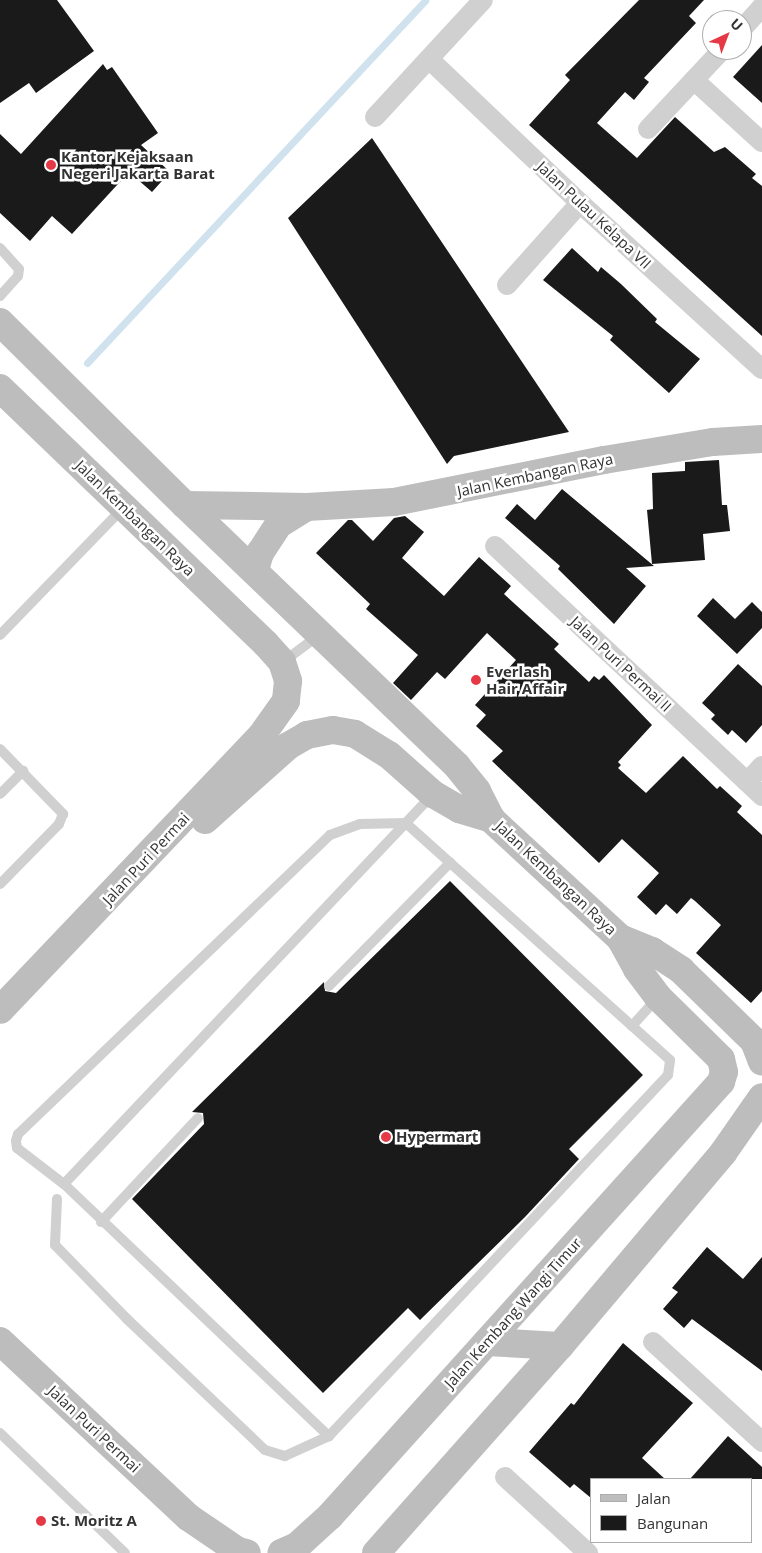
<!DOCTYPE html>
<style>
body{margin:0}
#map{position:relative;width:762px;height:1553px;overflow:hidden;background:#fff;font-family:"Open Sans",sans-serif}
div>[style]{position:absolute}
.stream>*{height:7px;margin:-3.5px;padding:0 3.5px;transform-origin:3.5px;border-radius:3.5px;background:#cfe2ee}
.building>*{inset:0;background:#1a1a1a}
.lane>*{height:10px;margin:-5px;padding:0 5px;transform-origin:5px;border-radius:5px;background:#d0d0d0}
.street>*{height:20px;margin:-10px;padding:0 10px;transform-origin:10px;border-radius:10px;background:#d0d0d0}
.secondary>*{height:28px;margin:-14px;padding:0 14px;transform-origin:14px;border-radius:14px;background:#bdbdbd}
.dots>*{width:14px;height:14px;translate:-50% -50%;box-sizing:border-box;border:2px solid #fff;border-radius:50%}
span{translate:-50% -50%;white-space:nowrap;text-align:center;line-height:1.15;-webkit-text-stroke:5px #fff;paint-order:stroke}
.poi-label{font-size:15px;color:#333;font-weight:700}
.left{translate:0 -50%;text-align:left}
.street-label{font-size:15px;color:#333}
.legend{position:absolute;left:590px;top:1478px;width:162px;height:65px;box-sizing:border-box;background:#fff;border:1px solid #adadad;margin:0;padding:6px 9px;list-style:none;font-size:15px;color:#333}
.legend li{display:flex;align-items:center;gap:10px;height:25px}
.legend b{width:25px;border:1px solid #adadad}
.north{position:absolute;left:702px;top:10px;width:50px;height:50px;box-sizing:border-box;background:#fff;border:1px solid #adadad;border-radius:50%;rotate:43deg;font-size:14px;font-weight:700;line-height:20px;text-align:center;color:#333}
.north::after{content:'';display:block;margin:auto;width:18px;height:22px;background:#e63946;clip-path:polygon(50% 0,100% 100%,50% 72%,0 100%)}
</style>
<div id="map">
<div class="stream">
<div style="left:87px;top:363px;width:496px;rotate:-47deg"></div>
</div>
<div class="building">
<div style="clip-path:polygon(0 0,57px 0,94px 51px,36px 93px,29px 83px,0 103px)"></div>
<div style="clip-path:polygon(639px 0,704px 0,689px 16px,696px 23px,644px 78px,649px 82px,634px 100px,625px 92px,597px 123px,637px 158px,675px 117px,714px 152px,725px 147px,756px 174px,752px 178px,762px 186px,762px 336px,529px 125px,570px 80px,565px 75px)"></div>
<div style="clip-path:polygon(762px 45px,762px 103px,733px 77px)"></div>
<div style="clip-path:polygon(103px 64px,107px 70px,112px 67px,158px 133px,141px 145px,170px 172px,152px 192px,129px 172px,72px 234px,52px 216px,30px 241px,0 213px,0 134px,21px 154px)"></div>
<div style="clip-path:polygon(372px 138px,569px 432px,454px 456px,447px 464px,288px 218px)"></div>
<div style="clip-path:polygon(572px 248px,598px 272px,601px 267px,621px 284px,657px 319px,655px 322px,700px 359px,669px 393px,610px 340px,613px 336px,543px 280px)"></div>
<div style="clip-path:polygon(719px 460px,722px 505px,727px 505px,730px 531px,703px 534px,705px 560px,652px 564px,647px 510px,653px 509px,652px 473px,685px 471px,685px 462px)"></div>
<div style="clip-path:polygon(562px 489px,654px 566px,626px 568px,646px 586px,614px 624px,558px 569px,560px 566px,505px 518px,517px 504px,535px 520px)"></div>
<div style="clip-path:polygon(405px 516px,424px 532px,402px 558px,444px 596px,479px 557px,511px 586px,504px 594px,559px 644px,554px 649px,589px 682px,594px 676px,599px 680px,604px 675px,652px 725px,618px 762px,621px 765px,618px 768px,646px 793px,683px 756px,717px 789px,720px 786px,742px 806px,737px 812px,762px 835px,762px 991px,751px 1003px,696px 953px,721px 925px,695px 901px,691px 898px,677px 914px,666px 904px,656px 915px,637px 897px,659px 873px,622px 839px,599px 863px,492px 761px,503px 751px,476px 726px,486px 715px,475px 705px,516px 660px,487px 633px,445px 679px,437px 672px,411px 700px,393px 683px,418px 655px,366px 609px,370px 604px,316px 553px,348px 520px,352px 520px,373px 541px,394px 518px)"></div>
<div style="clip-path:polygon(713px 598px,735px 619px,752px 602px,762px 612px,762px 628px,737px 654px,697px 616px)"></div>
<div style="clip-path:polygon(738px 664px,762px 686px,762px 725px,746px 743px,732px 730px,728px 735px,711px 719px,715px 715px,702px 703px)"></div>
<div style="clip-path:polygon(450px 881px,643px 1075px,569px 1149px,579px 1159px,525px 1217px,420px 1320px,408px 1308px,323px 1393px,132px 1199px,204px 1124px,203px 1113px,192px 1112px,324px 982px,325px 991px,336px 993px)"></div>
<div style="clip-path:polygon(707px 1247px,743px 1279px,762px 1257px,762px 1371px,692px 1319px,684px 1328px,663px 1309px,678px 1292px,672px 1288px)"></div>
<div style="clip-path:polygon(623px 1343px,693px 1403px,642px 1458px,665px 1479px,591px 1479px,591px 1498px,574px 1484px,570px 1488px,529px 1452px,571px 1403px,574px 1405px)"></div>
<div style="clip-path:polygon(728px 1436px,762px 1467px,762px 1479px,690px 1479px)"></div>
</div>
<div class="lane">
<div style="left:0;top:248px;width:28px;rotate:48deg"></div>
<div style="left:19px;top:269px;width:7px;rotate:98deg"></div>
<div style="left:18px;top:276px;width:27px;rotate:132deg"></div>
<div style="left:0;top:635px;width:177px;rotate:-45.9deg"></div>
<div style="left:283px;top:662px;width:45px;rotate:-36.9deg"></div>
<div style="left:0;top:749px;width:91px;rotate:45.9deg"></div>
<div style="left:63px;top:814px;width:11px;rotate:112deg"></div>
<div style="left:59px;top:824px;width:84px;rotate:134.5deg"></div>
<div style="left:0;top:794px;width:33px;rotate:-45deg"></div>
<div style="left:329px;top:986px;width:173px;rotate:-45.5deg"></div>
<div style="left:632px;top:1026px;width:38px;rotate:-48deg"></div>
<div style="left:64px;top:1184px;width:537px;rotate:-46.58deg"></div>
<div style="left:57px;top:1199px;width:46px;rotate:92.5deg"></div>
<div style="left:55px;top:1245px;width:103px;rotate:45.8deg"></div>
<div style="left:127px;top:1319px;width:190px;rotate:43.5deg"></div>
<div style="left:265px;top:1450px;width:21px;rotate:17deg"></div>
<div style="left:285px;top:1456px;width:48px;rotate:-24.4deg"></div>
<div style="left:329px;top:1436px;width:495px;rotate:-46.8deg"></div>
<div style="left:668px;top:1075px;width:15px;rotate:-82deg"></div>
<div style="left:670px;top:1060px;width:355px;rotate:-138.1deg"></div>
<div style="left:406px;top:823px;width:46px;rotate:178.8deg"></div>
<div style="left:360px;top:824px;width:32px;rotate:160deg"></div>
<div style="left:330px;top:835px;width:432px;rotate:136.2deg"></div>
<div style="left:18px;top:1134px;width:7px;rotate:106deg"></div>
<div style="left:16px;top:1141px;width:7px;rotate:82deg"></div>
<div style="left:17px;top:1148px;width:59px;rotate:37.5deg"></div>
<div style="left:64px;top:1184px;width:366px;rotate:43.6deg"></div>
<div style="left:101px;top:1222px;width:142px;rotate:-47deg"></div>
<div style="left:0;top:1433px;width:173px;rotate:43.8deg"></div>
</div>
<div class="street">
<div style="left:742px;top:29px;width:30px;rotate:-48deg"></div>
<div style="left:429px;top:59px;width:209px;rotate:43.6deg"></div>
<div style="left:580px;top:203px;width:246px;rotate:42.4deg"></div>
<div style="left:694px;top:80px;width:92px;rotate:42.4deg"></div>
<div style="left:375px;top:117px;width:159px;rotate:-47.3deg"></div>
<div style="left:648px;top:129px;width:108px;rotate:-46.9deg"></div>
<div style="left:507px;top:285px;width:110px;rotate:-48.3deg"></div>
<div style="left:495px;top:546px;width:366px;rotate:43.1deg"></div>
<div style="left:747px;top:782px;width:22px;rotate:-47deg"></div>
<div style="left:653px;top:1342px;width:148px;rotate:42.5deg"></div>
<div style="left:505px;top:1477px;width:113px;rotate:42.5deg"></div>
</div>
<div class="secondary">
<div style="left:0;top:322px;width:260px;rotate:44.7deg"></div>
<div style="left:185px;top:505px;width:377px;rotate:43.8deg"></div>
<div style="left:457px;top:766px;width:32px;rotate:51deg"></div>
<div style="left:477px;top:791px;width:31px;rotate:63deg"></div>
<div style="left:491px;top:819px;width:176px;rotate:42.7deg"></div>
<div style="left:620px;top:938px;width:35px;rotate:61deg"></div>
<div style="left:637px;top:969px;width:35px;rotate:53deg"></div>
<div style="left:658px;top:997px;width:88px;rotate:44.5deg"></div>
<div style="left:721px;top:1059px;width:13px;rotate:77deg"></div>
<div style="left:724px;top:1072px;width:10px;rotate:107deg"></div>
<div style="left:721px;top:1082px;width:584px;rotate:132.02deg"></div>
<div style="left:330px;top:1516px;width:45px;rotate:137.7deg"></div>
<div style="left:297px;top:1546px;width:17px;rotate:156deg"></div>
<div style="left:0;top:388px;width:369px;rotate:43.9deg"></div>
<div style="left:266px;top:644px;width:24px;rotate:48deg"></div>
<div style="left:282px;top:662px;width:20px;rotate:72deg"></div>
<div style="left:288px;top:681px;width:20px;rotate:96deg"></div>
<div style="left:286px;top:701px;width:43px;rotate:125.5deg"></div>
<div style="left:261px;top:736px;width:378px;rotate:133.6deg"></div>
<div style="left:185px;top:505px;width:122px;rotate:0.9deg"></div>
<div style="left:307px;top:507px;width:87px;rotate:-3.3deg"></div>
<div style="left:394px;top:502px;width:214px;rotate:-11.3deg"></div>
<div style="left:604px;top:460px;width:110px;rotate:-9.4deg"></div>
<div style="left:713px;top:442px;width:49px;rotate:-3.5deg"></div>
<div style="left:255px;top:570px;width:18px;rotate:-74deg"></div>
<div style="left:260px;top:553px;width:33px;rotate:-57deg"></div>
<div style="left:278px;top:525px;width:34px;rotate:-32deg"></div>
<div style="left:205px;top:820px;width:111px;rotate:-41.7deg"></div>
<div style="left:288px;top:746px;width:22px;rotate:-30deg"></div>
<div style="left:307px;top:735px;width:26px;rotate:-11deg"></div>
<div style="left:333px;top:730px;width:22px;rotate:10deg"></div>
<div style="left:355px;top:734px;width:40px;rotate:32deg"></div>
<div style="left:389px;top:755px;width:59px;rotate:41.6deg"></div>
<div style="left:433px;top:794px;width:30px;rotate:30deg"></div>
<div style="left:459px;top:809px;width:34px;rotate:17deg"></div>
<div style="left:620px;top:938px;width:35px;rotate:22deg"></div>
<div style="left:652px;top:951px;width:35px;rotate:33deg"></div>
<div style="left:681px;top:970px;width:102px;rotate:44.2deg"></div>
<div style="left:754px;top:1041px;width:22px;rotate:69deg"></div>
<div style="left:0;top:1341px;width:258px;rotate:43.1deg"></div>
<div style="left:188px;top:1517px;width:60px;rotate:34.2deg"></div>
<div style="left:238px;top:1551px;width:9px;rotate:13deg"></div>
<div style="left:487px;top:1342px;width:73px;rotate:3.1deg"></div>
<div style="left:376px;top:1553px;width:277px;rotate:-48.4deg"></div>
<div style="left:560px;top:1346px;width:253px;rotate:-49.8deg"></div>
<div style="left:723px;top:1153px;width:68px;rotate:-55.1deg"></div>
</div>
<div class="dots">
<div style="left:51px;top:165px;background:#e63946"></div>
<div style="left:476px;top:680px;background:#e63946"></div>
<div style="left:386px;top:1137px;background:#e63946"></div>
<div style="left:41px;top:1521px;background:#e63946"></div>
</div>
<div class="poi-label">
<span class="left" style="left:61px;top:165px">Kantor Kejaksaan<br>Negeri Jakarta Barat</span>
<span class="left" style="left:486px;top:680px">Everlash<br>Hair Affair</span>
<span class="left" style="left:396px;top:1137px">Hypermart</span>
<span class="left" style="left:51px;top:1521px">St. Moritz A</span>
</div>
<div class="street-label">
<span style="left:594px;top:215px;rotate:43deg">Jalan Pulau Kelapa VII</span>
<span style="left:535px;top:475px;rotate:-12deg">Jalan Kembangan Raya</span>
<span style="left:135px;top:518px;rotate:44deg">Jalan Kembangan Raya</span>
<span style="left:621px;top:664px;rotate:43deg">Jalan Puri Permai II</span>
<span style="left:146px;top:859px;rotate:-47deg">Jalan Puri Permai</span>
<span style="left:556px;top:878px;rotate:43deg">Jalan Kembangan Raya</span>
<span style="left:513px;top:1313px;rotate:-48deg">Jalan Kembang Wangi Timur</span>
<span style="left:94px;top:1429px;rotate:43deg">Jalan Puri Permai</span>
</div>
<ul class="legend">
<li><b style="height:6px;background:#bdbdbd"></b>Jalan</li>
<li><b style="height:14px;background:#1a1a1a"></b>Bangunan</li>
</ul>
<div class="north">U</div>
</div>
